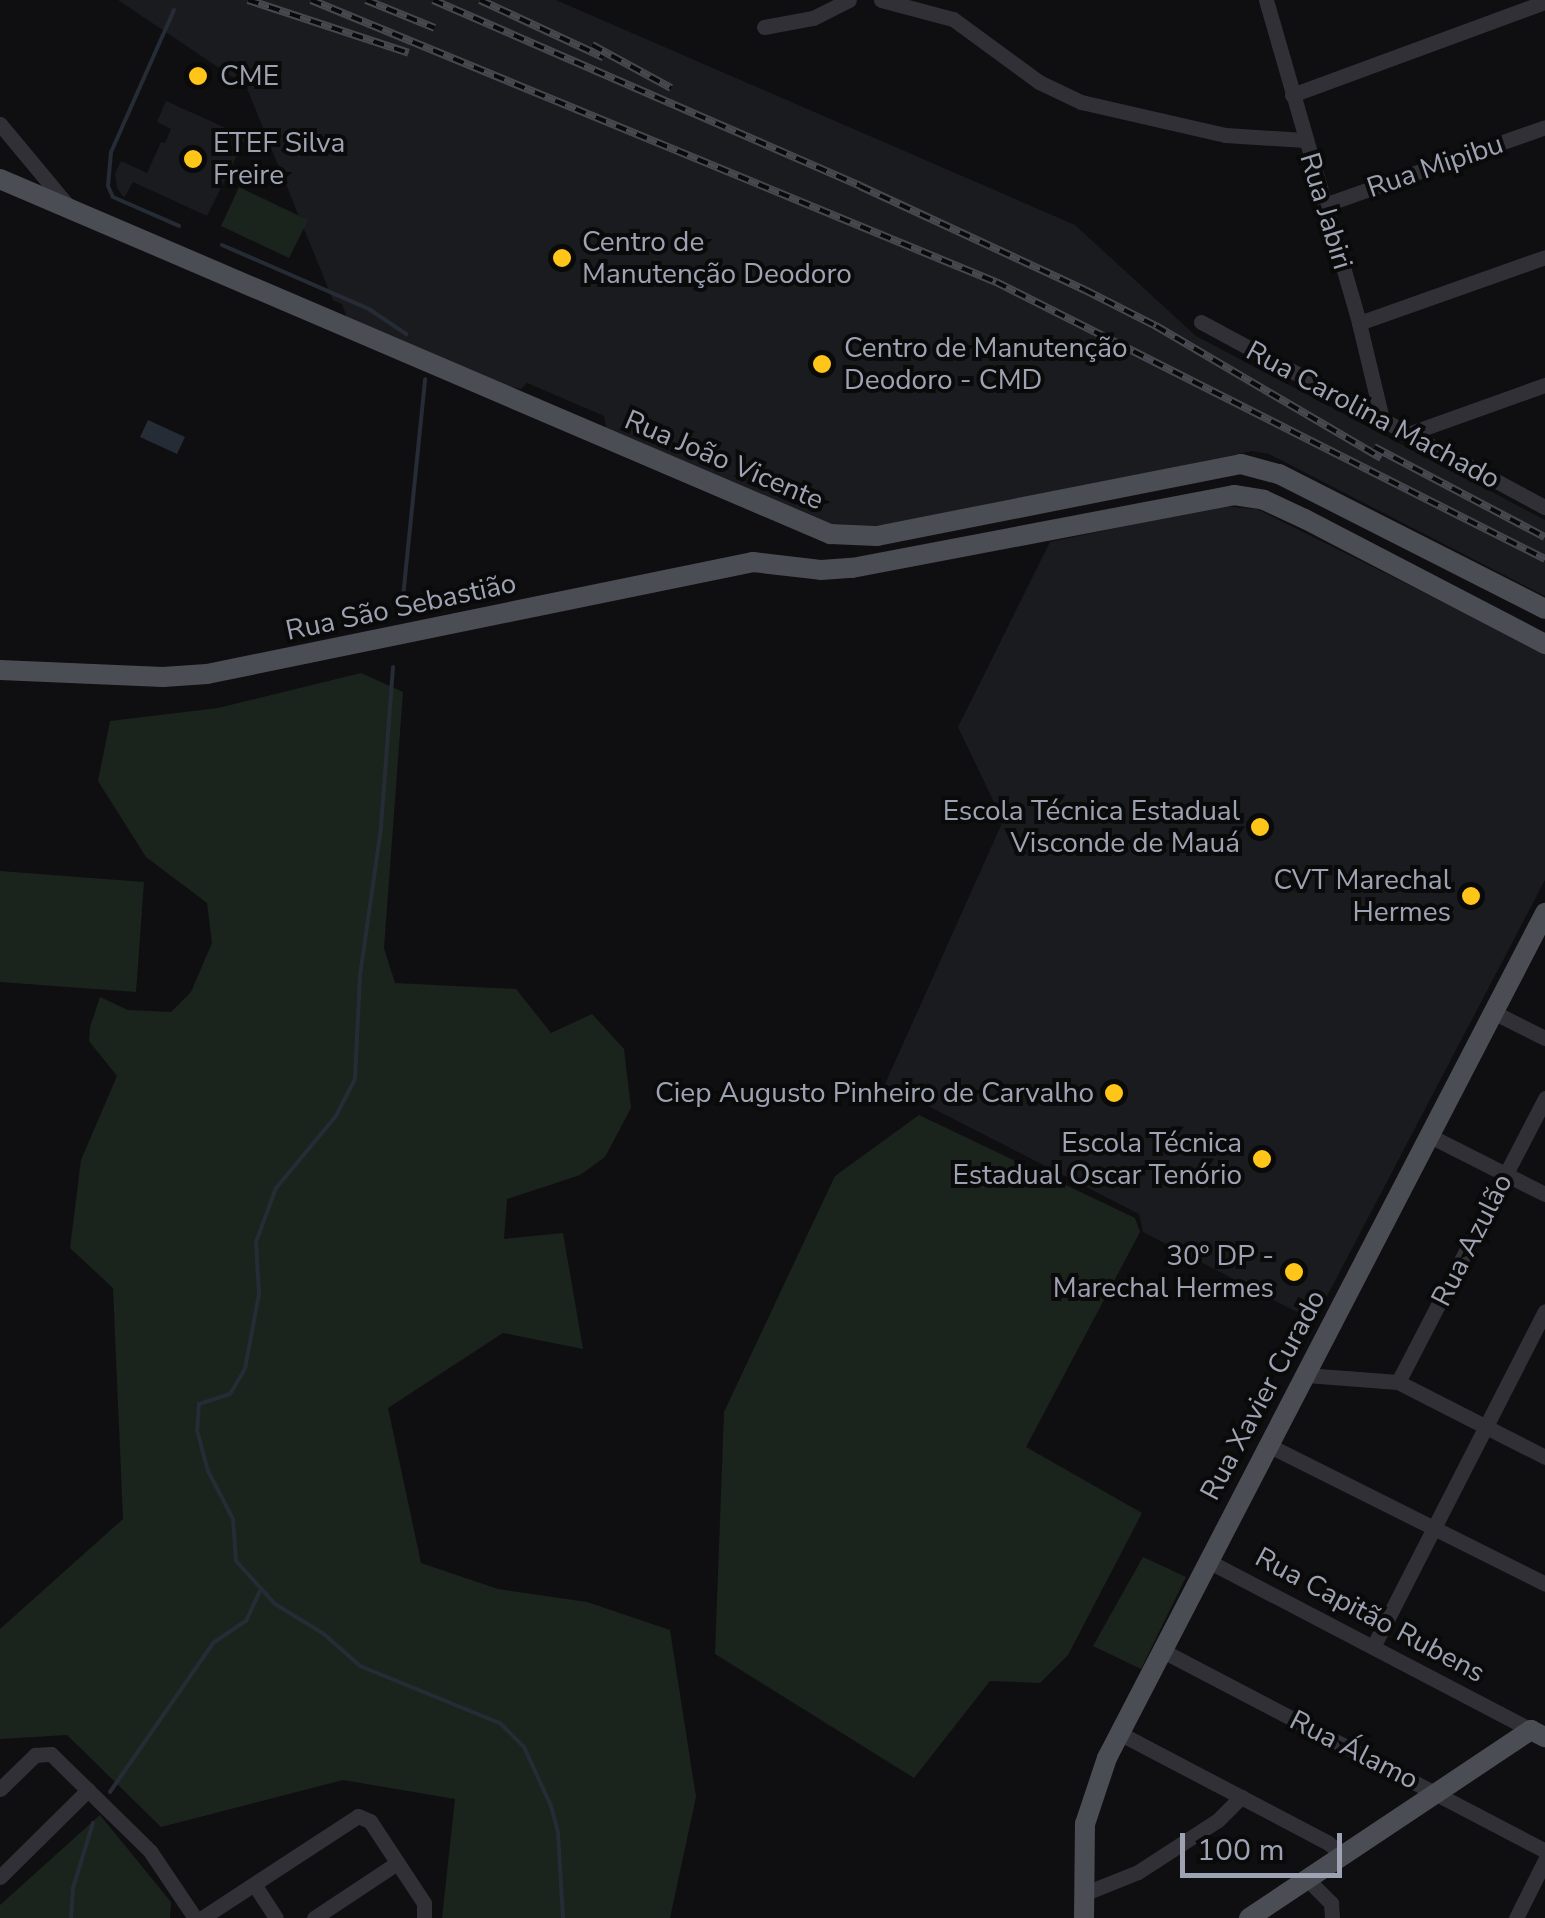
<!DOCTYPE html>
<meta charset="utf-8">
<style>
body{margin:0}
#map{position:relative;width:1545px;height:1918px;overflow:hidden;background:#0f0f11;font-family:"Nunito Sans",sans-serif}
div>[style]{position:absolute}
.built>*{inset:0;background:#1a1b1e}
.green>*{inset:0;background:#1b231d}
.water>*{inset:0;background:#252c35}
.stream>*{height:4px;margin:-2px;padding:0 2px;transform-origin:2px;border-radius:2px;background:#252c35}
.minor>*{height:15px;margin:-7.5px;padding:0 7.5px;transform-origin:7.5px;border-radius:7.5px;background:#303036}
.major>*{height:20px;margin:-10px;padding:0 10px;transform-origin:10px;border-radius:10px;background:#4b4d55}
.rail>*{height:8px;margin-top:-4px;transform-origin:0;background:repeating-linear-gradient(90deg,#0a0a0b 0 11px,#46484f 0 22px);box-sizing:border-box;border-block:2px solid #46484f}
.dots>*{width:28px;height:28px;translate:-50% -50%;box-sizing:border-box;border:5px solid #0a0a0b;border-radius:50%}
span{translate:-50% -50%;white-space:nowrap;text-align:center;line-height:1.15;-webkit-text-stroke:8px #0a0a0b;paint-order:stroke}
.poi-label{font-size:28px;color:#9ea3b3}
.left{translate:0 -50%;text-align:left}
.right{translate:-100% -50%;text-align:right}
.street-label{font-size:28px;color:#9ea3b3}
.scale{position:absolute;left:1180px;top:1833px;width:162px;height:45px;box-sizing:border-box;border:5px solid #9ea3b3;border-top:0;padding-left:12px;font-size:30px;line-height:35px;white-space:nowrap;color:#9ea3b3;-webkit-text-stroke:8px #0a0a0b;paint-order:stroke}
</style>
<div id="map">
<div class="built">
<div style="clip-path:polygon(118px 0,556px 0,1075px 225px,1196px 336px,1545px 520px,1545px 596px,1269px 454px,1252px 451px,896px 526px,824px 524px,606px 428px,604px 416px,527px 383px,521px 389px,505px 386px,347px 318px,342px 304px,333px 300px,246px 86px)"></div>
<div style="clip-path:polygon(166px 101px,246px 137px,207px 216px,133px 182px,124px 198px,117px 188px,115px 174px,121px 161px,147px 173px,161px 142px,165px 143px,171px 129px,157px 122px)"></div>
<div style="clip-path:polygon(1221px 506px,1257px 509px,1545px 653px,1545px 880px,1314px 1321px,1143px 1232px,1139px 1214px,885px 1084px,1003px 821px,958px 727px,1050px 542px)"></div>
</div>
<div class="green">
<div style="clip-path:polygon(239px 187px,308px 220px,289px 258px,221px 226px)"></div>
<div style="clip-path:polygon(361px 673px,403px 692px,384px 948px,395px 983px,516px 989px,551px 1033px,592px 1014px,624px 1049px,631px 1108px,605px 1157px,580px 1175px,507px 1199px,504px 1239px,563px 1233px,583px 1349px,503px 1333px,388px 1408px,421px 1563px,498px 1589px,587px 1602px,670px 1630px,696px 1797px,670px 1918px,442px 1918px,455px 1799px,343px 1780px,161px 1827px,67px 1735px,0 1739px,0 1629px,123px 1519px,113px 1288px,70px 1248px,81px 1160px,117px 1076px,89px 1041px,90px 1027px,100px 997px,128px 1010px,171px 1012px,191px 992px,212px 943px,207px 903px,146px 857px,98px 781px,110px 721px,218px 708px)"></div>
<div style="clip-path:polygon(0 871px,144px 882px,136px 992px,0 982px)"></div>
<div style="clip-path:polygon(919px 1115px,1135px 1218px,1140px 1232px,1026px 1447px,1142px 1513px,1068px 1655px,1040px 1683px,990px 1681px,914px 1778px,715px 1654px,724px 1412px,835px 1176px)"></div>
<div style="clip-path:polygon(1143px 1557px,1186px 1577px,1141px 1669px,1093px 1646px)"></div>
<div style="clip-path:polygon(100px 1815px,171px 1902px,170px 1918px,0 1918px,0 1905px)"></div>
</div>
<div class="water">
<div style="clip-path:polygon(148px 420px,185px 437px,177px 454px,140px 437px)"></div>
</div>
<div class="stream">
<div style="left:174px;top:10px;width:155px;rotate:113.9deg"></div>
<div style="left:111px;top:152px;width:34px;rotate:95deg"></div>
<div style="left:108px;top:186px;width:12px;rotate:66deg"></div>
<div style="left:113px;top:197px;width:72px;rotate:23.7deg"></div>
<div style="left:222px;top:245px;width:160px;rotate:23.5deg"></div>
<div style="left:369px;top:309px;width:45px;rotate:34deg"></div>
<div style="left:402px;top:607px;width:229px;rotate:-84.2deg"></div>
<div style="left:393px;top:667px;width:161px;rotate:94.3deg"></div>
<div style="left:381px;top:828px;width:149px;rotate:98.1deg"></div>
<div style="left:360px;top:976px;width:103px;rotate:92.8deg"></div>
<div style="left:355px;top:1079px;width:42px;rotate:117.2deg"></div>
<div style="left:336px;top:1116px;width:94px;rotate:129.8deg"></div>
<div style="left:276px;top:1188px;width:58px;rotate:110.3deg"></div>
<div style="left:256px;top:1242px;width:52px;rotate:86.7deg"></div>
<div style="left:259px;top:1294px;width:76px;rotate:100.6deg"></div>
<div style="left:245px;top:1369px;width:29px;rotate:121deg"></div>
<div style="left:230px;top:1394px;width:33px;rotate:162deg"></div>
<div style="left:199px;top:1404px;width:26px;rotate:94deg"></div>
<div style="left:197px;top:1430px;width:42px;rotate:75deg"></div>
<div style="left:208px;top:1471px;width:54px;rotate:62.5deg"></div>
<div style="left:233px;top:1519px;width:42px;rotate:85.9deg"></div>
<div style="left:236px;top:1561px;width:58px;rotate:47.8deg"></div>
<div style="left:275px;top:1604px;width:57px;rotate:31.5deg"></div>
<div style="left:324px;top:1634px;width:48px;rotate:41.6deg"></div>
<div style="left:360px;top:1666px;width:151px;rotate:22.2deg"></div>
<div style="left:500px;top:1723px;width:34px;rotate:45deg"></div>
<div style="left:524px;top:1747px;width:65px;rotate:65.4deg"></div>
<div style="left:551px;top:1806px;width:28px;rotate:75deg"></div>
<div style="left:558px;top:1833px;width:85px;rotate:86.6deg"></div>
<div style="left:110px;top:1792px;width:181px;rotate:-55.3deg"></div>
<div style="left:213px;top:1643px;width:40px;rotate:-34deg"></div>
<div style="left:246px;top:1621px;width:33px;rotate:-65deg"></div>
<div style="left:71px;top:1918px;width:30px;rotate:-86deg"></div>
<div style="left:73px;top:1888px;width:68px;rotate:-72.9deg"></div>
</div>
<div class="minor">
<div style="left:881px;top:0;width:74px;rotate:14.8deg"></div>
<div style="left:953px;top:19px;width:107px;rotate:36.2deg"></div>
<div style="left:1039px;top:82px;width:47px;rotate:25.5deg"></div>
<div style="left:1081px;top:102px;width:148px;rotate:12.9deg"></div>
<div style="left:1225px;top:135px;width:80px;rotate:3.6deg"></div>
<div style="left:1266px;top:0;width:336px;rotate:73.9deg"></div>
<div style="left:1359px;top:323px;width:103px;rotate:76.5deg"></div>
<div style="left:764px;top:27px;width:50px;rotate:-10.4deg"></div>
<div style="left:813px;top:18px;width:40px;rotate:-26.6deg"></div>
<div style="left:1292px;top:95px;width:270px;rotate:-20.2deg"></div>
<div style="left:0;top:124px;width:107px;rotate:50.3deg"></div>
<div style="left:1324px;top:205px;width:234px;rotate:-19.4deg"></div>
<div style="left:1201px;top:322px;width:391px;rotate:28.3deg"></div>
<div style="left:1359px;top:323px;width:197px;rotate:-19.5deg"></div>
<div style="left:1405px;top:435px;width:149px;rotate:-19.7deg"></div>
<div style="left:1493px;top:1012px;width:58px;rotate:26.6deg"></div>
<div style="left:1430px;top:1136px;width:129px;rotate:26.8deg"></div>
<div style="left:1306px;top:1375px;width:92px;rotate:4.4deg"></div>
<div style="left:1398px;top:1382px;width:165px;rotate:27deg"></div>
<div style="left:1398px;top:1382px;width:320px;rotate:-62.6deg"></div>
<div style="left:1268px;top:1445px;width:310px;rotate:26.6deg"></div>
<div style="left:1208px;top:1561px;width:365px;rotate:27.6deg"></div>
<div style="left:1373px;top:1647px;width:377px;rotate:-62.9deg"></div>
<div style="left:1163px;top:1651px;width:431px;rotate:27.6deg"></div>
<div style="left:1119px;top:1733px;width:235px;rotate:27.7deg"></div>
<div style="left:1327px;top:1842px;width:21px;rotate:39deg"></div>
<div style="left:0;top:1789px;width:49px;rotate:-44.2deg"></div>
<div style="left:35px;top:1755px;width:16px;rotate:-4deg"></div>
<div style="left:51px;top:1754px;width:139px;rotate:44.4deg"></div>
<div style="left:150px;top:1851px;width:81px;rotate:56.1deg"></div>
<div style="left:0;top:1877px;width:124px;rotate:-44.7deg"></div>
<div style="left:1308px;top:1880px;width:33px;rotate:45deg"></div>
<div style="left:1331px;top:1903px;width:15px;rotate:86deg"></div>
<div style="left:254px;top:1884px;width:40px;rotate:57.1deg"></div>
<div style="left:1083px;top:1894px;width:59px;rotate:-21.8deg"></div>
<div style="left:1138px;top:1872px;width:95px;rotate:-33deg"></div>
<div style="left:1218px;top:1820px;width:33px;rotate:-45deg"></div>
<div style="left:202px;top:1918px;width:186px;rotate:-33.2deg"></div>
<div style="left:358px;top:1816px;width:13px;rotate:23deg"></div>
<div style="left:370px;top:1821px;width:98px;rotate:56.6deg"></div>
<div style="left:424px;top:1903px;width:15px;rotate:90deg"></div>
<div style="left:314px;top:1918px;width:100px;rotate:-33.5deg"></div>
<div style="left:1516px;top:1918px;width:65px;rotate:-63.4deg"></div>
</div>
<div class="major">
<div style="left:0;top:179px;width:903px;rotate:23.16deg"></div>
<div style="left:830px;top:534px;width:47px;rotate:2.4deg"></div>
<div style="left:877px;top:536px;width:371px;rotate:-11.2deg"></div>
<div style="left:1241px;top:464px;width:39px;rotate:15deg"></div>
<div style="left:1279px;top:474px;width:298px;rotate:26.9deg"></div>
<div style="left:0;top:670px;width:163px;rotate:2.5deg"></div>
<div style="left:163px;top:677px;width:44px;rotate:-3.9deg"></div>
<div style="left:207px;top:674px;width:557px;rotate:-11.59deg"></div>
<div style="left:753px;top:562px;width:68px;rotate:6.7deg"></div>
<div style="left:821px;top:570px;width:31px;rotate:-4deg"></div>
<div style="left:852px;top:568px;width:389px;rotate:-10.8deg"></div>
<div style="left:1234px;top:495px;width:30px;rotate:9deg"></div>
<div style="left:1264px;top:500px;width:45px;rotate:24.9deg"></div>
<div style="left:1305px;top:519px;width:271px;rotate:27.5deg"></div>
<div style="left:1084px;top:1918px;width:94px;rotate:-89.4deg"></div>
<div style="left:1085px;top:1824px;width:70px;rotate:-71.6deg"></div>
<div style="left:1107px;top:1758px;width:952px;rotate:-62.6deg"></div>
<div style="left:1249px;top:1918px;width:339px;rotate:-33.7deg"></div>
<div style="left:1531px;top:1730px;width:16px;rotate:27deg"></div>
</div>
<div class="rail">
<div style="left:248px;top:0;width:169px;rotate:18.2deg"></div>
<div style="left:311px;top:0;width:741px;rotate:22.38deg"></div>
<div style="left:996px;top:282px;width:615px;rotate:26.77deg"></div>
<div style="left:366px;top:0;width:74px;rotate:22.1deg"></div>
<div style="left:433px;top:0;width:466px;rotate:23.5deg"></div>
<div style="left:860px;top:186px;width:248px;rotate:24.8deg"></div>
<div style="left:1085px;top:290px;width:80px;rotate:26.9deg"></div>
<div style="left:1156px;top:326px;width:261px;rotate:30.4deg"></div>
<div style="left:480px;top:0;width:136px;rotate:24.9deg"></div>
<div style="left:592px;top:45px;width:90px;rotate:28.6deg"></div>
<div style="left:1374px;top:447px;width:193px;rotate:27.8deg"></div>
</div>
<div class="dots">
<div style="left:198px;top:76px;background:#ffc619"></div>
<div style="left:193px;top:159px;background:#ffc619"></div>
<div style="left:562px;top:258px;background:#ffc619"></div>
<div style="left:822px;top:364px;background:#ffc619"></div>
<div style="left:1260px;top:827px;background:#ffc619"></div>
<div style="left:1471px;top:896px;background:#ffc619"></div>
<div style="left:1114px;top:1093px;background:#ffc619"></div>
<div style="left:1262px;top:1159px;background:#ffc619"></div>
<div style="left:1294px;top:1272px;background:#ffc619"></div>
</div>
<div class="poi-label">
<span class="left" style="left:220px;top:76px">CME</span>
<span class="left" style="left:213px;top:159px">ETEF Silva<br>Freire</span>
<span class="left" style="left:582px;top:258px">Centro de<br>Manutenção Deodoro</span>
<span class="left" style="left:844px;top:364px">Centro de Manutenção<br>Deodoro - CMD</span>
<span class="right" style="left:1240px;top:827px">Escola Técnica Estadual<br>Visconde de Mauá</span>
<span class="right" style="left:1451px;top:896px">CVT Marechal<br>Hermes</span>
<span class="right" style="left:1094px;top:1093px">Ciep Augusto Pinheiro de Carvalho</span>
<span class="right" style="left:1242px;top:1159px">Escola Técnica<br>Estadual Oscar Tenório</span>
<span class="right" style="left:1274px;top:1272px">30º DP -<br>Marechal Hermes</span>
</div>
<div class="street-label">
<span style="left:1435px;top:166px;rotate:-19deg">Rua Mipibu</span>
<span style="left:1326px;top:211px;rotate:73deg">Rua Jabiri</span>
<span style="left:1373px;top:415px;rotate:28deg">Rua Carolina Machado</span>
<span style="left:724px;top:460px;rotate:23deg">Rua João Vicente</span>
<span style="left:401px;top:607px;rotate:-12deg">Rua São Sebastião</span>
<span style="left:1472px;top:1240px;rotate:-63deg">Rua Azulão</span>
<span style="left:1263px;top:1395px;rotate:-62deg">Rua Xavier Curado</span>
<span style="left:1370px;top:1615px;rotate:28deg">Rua Capitão Rubens</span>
<span style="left:1354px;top:1750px;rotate:27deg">Rua Álamo</span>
</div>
<div class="scale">100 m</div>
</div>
